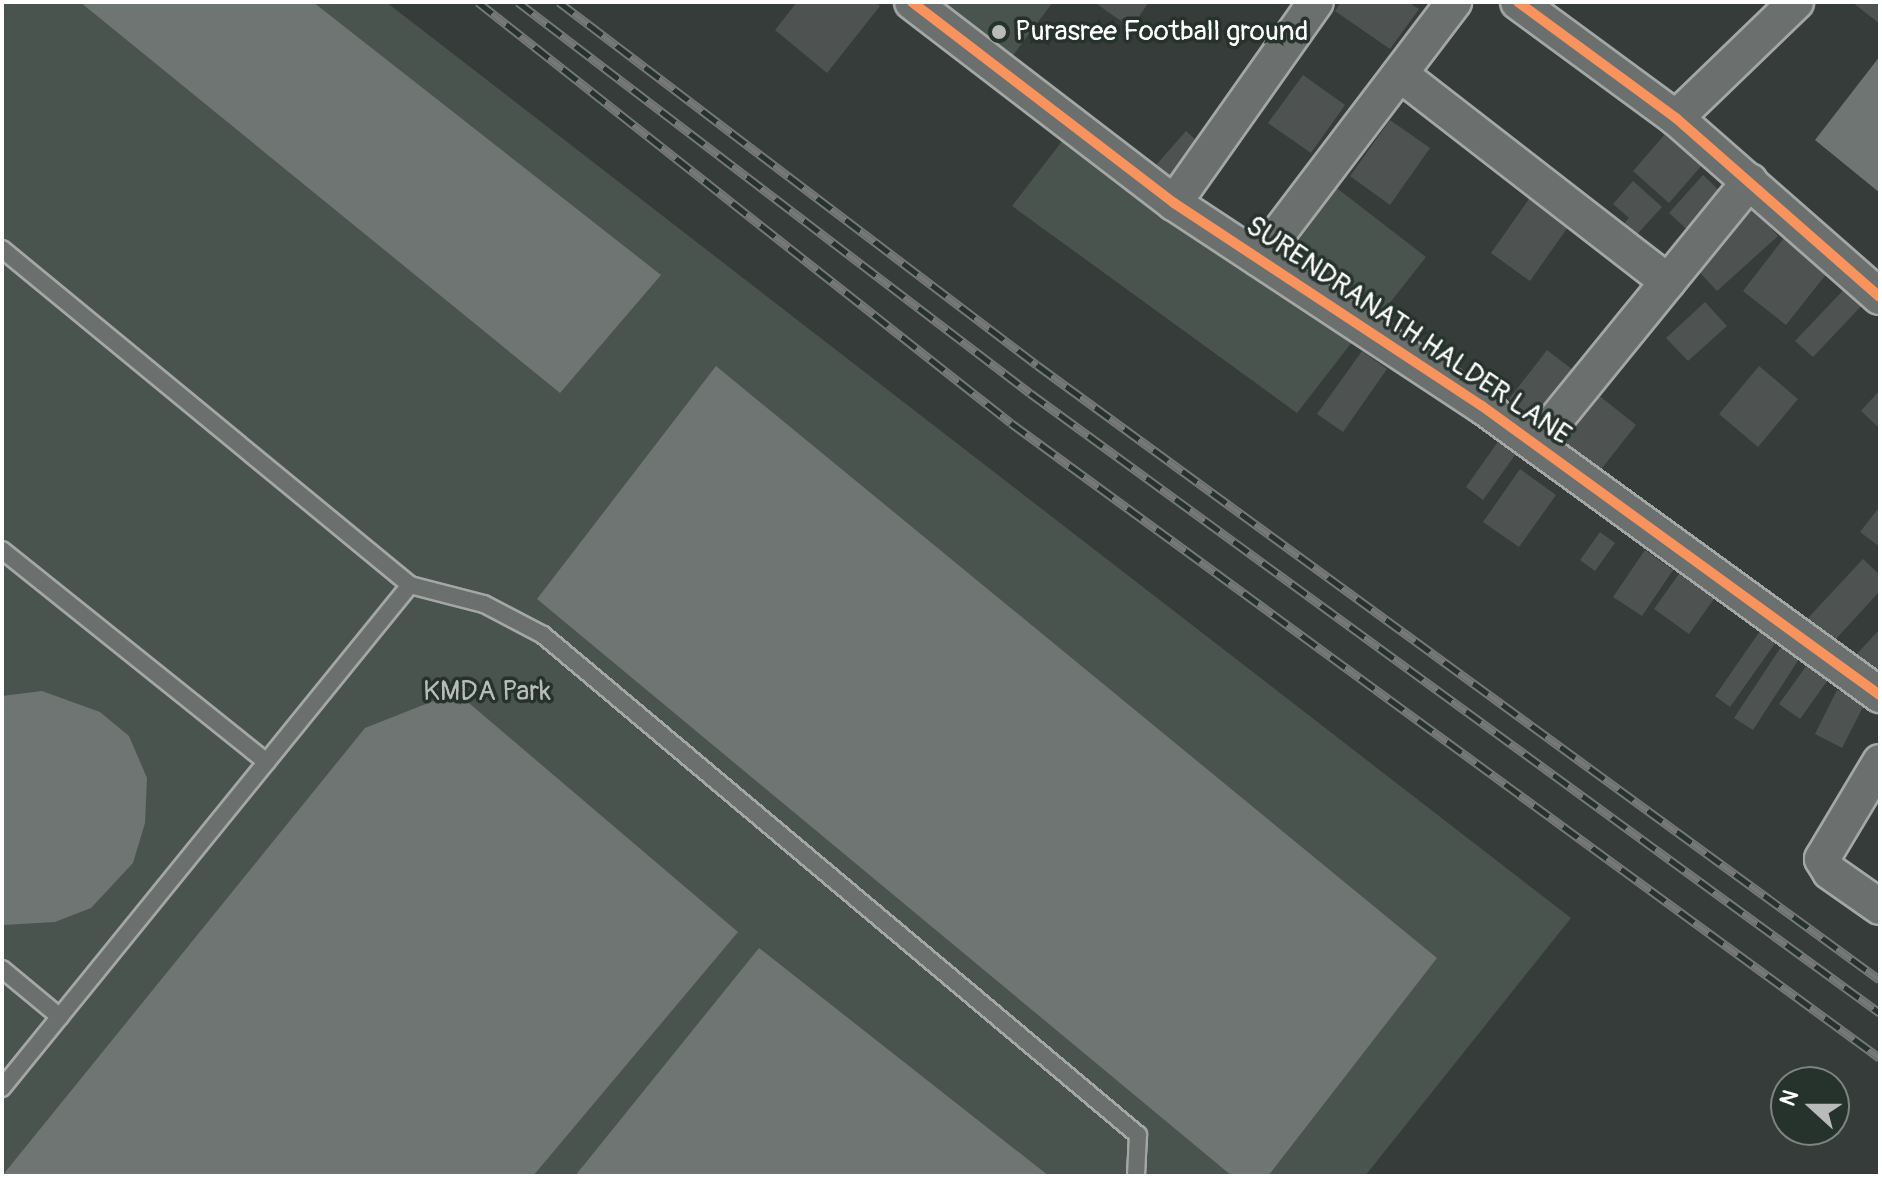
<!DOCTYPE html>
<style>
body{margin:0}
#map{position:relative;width:1882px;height:1178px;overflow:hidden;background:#363c39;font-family:Pangolin,sans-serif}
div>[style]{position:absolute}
.green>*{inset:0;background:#4a544f}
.water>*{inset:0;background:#6e7572}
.building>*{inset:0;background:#4e5351}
.roads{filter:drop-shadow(2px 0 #a5a7a6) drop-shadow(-2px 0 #a5a7a6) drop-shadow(0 2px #a5a7a6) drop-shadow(0 -2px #a5a7a6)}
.lane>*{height:16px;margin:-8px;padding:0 8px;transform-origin:8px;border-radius:8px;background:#6b6f6d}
.street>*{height:34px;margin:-17px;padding:0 17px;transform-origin:17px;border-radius:17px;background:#6b6f6d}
.rail>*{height:9px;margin-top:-4.5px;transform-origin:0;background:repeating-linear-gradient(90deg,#26332d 0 18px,#757876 0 36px);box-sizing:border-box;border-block:2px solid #757876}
.cycleway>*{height:10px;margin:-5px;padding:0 5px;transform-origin:5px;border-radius:5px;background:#f8935d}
.dots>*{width:22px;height:22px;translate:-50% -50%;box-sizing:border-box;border:4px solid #26332d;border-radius:50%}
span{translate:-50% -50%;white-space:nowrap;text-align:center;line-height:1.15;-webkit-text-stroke:7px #26332d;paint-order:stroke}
.poi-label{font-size:28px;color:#fff}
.left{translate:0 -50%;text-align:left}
.street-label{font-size:28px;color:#fff}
.park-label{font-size:28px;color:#b8bcba}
.frame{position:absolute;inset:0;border:4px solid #fff;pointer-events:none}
.north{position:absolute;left:1770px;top:1066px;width:80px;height:80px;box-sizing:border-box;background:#26332d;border:2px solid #7d8581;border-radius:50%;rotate:291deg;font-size:22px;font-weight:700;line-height:32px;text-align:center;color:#fff}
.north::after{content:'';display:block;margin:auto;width:28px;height:36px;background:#b9bbba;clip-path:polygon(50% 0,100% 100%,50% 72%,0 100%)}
</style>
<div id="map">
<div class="green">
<div style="clip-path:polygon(2px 2px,386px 2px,1571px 918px,1365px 1176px,2px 1176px)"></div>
<div style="clip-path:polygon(927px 2px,1053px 2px,1008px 62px)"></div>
<div style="clip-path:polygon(1070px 131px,1359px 333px,1297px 413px,1012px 206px)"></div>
<div style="clip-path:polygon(1334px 186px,1426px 257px,1374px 323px,1278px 260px)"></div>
</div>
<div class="water">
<div style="clip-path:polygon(80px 2px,313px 2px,661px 275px,560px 393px)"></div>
<div style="clip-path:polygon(1880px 56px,1880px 193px,1815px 140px)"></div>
<div style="clip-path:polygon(716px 366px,1437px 958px,1268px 1176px,1232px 1176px,537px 599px)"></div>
<div style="clip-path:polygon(42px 691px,100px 712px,129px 736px,147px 778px,145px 823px,133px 863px,91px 908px,55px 922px,4px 925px,2px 696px)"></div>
<div style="clip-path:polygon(456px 692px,738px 932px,533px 1176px,2px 1176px,365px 728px)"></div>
<div style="clip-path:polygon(759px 948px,1049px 1176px,575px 1176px)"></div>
</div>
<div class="building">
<div style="clip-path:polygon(797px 2px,875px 2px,880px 6px,827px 73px,775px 30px)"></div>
<div style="clip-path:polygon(1094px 2px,1149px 2px,1131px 28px)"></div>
<div style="clip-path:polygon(1341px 2px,1408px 2px,1419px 9px,1390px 49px,1335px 11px)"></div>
<div style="clip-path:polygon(1852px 2px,1880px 2px,1880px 24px)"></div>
<div style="clip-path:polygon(1303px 75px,1345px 105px,1311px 153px,1268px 123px)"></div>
<div style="clip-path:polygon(1390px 120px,1430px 148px,1390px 205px,1350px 176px)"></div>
<div style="clip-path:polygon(1186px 131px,1204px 147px,1174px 181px,1156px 165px)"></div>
<div style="clip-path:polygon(1667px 132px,1703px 164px,1669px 203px,1633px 171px)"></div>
<div style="clip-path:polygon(1703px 175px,1726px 197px,1692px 234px,1669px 213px)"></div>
<div style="clip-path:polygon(1633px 181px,1662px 207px,1631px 241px,1619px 229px,1629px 218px,1613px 204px)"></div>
<div style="clip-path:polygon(1536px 189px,1575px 217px,1530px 281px,1491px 253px)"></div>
<div style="clip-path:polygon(1751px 206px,1778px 236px,1717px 291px,1690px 262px)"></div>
<div style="clip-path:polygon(1787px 234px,1831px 268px,1786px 325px,1743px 291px)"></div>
<div style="clip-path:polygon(1850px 283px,1868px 299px,1813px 357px,1795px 341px)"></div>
<div style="clip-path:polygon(1705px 302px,1727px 326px,1688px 361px,1666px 338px)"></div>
<div style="clip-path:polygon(1547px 350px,1577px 373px,1538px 422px,1509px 399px)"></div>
<div style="clip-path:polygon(1362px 351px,1387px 369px,1343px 432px,1317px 414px)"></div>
<div style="clip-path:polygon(1759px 366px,1798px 399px,1758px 447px,1719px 414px)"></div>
<div style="clip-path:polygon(1880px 390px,1880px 429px,1861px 411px)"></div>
<div style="clip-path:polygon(1597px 394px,1636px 425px,1599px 472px,1560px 441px)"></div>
<div style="clip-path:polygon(1502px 436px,1520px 448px,1483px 500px,1466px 487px)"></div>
<div style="clip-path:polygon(1520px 469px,1556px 495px,1519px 547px,1483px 522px)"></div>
<div style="clip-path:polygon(1880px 506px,1880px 547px,1860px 532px)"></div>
<div style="clip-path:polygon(1600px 532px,1615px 543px,1595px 571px,1580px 560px)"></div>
<div style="clip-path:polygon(1645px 550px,1673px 570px,1642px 616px,1613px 597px)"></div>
<div style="clip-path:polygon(1863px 559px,1880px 575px,1880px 591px,1834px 641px,1808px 618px)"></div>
<div style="clip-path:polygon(1686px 564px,1721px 589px,1689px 634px,1654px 609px)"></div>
<div style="clip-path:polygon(1760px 631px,1776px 642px,1730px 707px,1715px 696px)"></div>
<div style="clip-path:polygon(1878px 631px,1880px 632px,1880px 680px,1855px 656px)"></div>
<div style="clip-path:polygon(1781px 647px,1799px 659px,1753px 730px,1734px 718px)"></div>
<div style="clip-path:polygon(1812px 658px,1833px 673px,1800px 719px,1779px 704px)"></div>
<div style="clip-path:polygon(1837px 690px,1865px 703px,1842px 748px,1815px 734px)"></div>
</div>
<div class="roads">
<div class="lane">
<div style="left:2px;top:249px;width:529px;rotate:39.47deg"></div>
<div style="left:410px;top:585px;width:648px;rotate:129.05deg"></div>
<div style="left:2px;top:550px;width:339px;rotate:38.7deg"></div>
<div style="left:410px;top:585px;width:76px;rotate:14.4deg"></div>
<div style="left:484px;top:604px;width:67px;rotate:27.7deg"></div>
<div style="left:543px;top:635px;width:777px;rotate:40.04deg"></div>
<div style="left:1138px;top:1135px;width:41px;rotate:92.8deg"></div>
<div style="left:2px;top:969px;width:75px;rotate:39.6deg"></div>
</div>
<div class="street">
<div style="left:912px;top:2px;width:330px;rotate:37.5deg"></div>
<div style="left:1174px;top:203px;width:369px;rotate:33.4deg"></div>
<div style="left:1482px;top:406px;width:492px;rotate:36deg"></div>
<div style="left:1518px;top:2px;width:196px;rotate:36.3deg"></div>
<div style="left:1676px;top:118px;width:271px;rotate:41.3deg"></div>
<div style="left:1400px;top:74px;width:339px;rotate:37.8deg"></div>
<div style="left:1676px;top:118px;width:167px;rotate:-44deg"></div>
<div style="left:1174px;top:203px;width:246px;rotate:-54.8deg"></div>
<div style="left:1259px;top:259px;width:323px;rotate:-52.8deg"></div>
<div style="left:1536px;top:444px;width:339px;rotate:-50.9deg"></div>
<div style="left:1880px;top:762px;width:113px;rotate:120.9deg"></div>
<div style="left:1822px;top:859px;width:15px;rotate:58deg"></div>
<div style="left:1830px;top:872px;width:61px;rotate:35deg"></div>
</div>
</div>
<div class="rail">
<div style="left:478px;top:2px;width:679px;rotate:38.3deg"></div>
<div style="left:1011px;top:423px;width:1076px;rotate:36.16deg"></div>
<div style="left:518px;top:2px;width:644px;rotate:37.37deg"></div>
<div style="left:1030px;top:393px;width:1052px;rotate:36.11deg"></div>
<div style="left:559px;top:2px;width:600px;rotate:37.21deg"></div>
<div style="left:1037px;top:365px;width:1043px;rotate:36.11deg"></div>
</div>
<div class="cycleway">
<div style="left:912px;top:2px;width:330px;rotate:37.5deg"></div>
<div style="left:1174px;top:203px;width:369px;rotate:33.4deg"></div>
<div style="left:1482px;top:406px;width:492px;rotate:36deg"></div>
<div style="left:1518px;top:2px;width:196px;rotate:36.3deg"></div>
<div style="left:1676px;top:118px;width:271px;rotate:41.3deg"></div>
</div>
<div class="dots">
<div style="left:999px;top:32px;background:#b9bbba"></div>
</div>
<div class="poi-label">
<span class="left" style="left:1015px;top:32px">Purasree Football ground</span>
</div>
<div class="street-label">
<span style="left:1408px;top:331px;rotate:34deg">SURENDRANATH HALDER LANE</span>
</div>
<div class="park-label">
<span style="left:487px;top:692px">KMDA Park</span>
</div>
<div class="frame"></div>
<div class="north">N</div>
</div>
